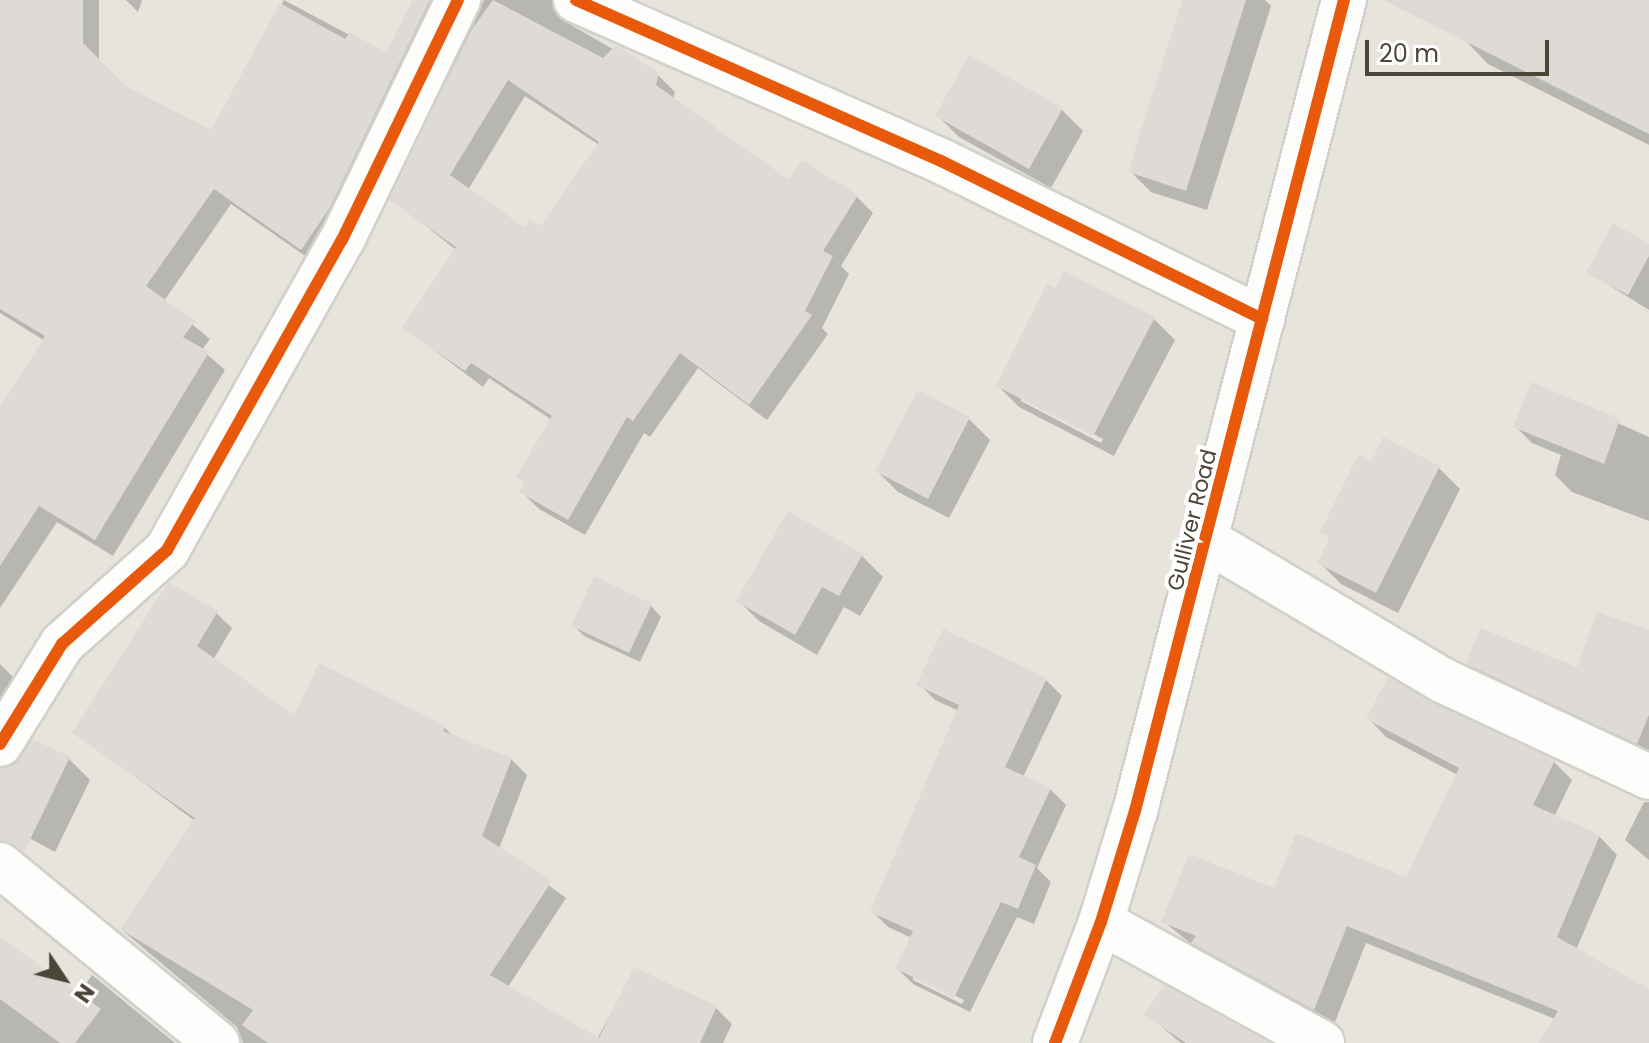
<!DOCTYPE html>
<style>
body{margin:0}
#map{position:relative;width:1649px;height:1043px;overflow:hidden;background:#f4f2ee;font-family:Poppins,sans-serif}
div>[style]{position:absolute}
.residential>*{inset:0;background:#e7e4dc}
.shadow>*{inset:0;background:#0003}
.building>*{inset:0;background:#dedbd6}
.roads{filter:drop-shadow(2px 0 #d2d0cb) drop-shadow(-2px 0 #d2d0cb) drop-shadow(0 2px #d2d0cb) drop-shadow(0 -2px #d2d0cb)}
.street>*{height:44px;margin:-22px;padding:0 22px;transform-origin:22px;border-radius:22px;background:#fdfdfc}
.cycleway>*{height:12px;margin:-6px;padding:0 6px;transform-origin:6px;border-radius:6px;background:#e8590c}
span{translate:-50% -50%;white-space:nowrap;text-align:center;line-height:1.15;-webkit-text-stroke:8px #fff;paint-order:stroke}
.street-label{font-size:22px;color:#4b4439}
.north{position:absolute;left:24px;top:939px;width:80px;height:80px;-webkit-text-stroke:6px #fff;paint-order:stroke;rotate:125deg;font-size:22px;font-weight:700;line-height:32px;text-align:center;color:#4b4439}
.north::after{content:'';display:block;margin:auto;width:28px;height:36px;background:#4b4439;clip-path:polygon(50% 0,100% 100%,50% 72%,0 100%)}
.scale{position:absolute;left:1365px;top:40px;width:184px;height:36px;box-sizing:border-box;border:4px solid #4b4439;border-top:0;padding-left:10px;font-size:24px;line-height:28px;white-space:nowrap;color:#4b4439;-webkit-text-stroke:6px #fff;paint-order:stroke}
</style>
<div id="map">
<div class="residential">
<div style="clip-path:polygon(0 0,1649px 0,1649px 1043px,0 1043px)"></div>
</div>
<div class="shadow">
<div style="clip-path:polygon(0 0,99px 0,99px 62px,125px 87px,211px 133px,284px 0,387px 55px,415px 0,459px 0,318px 265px,231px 204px,164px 301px,210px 339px,202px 350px,225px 370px,113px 556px,57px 522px,0 608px,0 411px,45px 341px,0 313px)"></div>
<div style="clip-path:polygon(126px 0,142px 0,138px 12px)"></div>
<div style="clip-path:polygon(evenodd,484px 0,576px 0,570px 7px,571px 25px,658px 75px,675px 92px,673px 100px,790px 183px,856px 196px,873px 213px,841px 266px,849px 274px,822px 328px,828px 334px,767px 420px,698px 368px,650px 437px,644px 433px,585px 535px,539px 509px,522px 492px,527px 484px,519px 476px,552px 420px,489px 378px,483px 387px,405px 328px,456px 250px,392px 199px,484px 0,525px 96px,599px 145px,540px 229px,524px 230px,468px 190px,525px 96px)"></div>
<div style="clip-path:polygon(1184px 0,1265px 0,1271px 6px,1207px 210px,1151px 192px,1130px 171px)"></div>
<div style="clip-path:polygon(1451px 0,1649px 0,1649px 145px,1488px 64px,1463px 38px)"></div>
<div style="clip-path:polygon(970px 58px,1062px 110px,1083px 131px,1051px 188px,959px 137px,938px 116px)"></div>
<div style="clip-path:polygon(1649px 246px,1649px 310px,1588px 272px)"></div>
<div style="clip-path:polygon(evenodd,1154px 319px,1175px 340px,1114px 456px,1019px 407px,998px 386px,1154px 319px,1021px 396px,1103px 439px,1101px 443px,1021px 401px,1021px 396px)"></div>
<div style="clip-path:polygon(1532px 385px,1649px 437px,1649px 521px,1572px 492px,1555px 475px,1561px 455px,1532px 443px,1515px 426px)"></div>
<div style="clip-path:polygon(969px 419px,990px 440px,949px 518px,898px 492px,877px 471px)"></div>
<div style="clip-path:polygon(1372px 464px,1439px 468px,1460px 489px,1398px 613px,1341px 584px,1320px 563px,1331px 540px,1322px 531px)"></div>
<div style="clip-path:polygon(862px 556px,883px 577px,860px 616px,844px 607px,817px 655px,759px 621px,738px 600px)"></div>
<div style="clip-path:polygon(651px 606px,661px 617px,640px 662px,584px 636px,573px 625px)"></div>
<div style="clip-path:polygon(216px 613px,232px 628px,213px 660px,295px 718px,444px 727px,455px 738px,511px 759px,527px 775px,499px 849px,566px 898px,508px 987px,597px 1039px,635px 970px,716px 1008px,732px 1024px,723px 1043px,243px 1043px,237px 1027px,122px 930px,195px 821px,75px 732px)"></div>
<div style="clip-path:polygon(1649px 633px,1649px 757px,1483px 679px,1468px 663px,1578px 669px)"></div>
<div style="clip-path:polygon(0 664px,18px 682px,0 713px)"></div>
<div style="clip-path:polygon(evenodd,1046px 680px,1062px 696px,1023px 777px,1050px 789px,1066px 805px,1037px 868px,1051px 882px,1034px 924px,1017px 917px,970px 1012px,913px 984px,897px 968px,912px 938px,888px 927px,872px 911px,959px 711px,935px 700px,919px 684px,1046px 680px,913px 975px,964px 1000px,962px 1004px,913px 980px,913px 975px)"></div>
<div style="clip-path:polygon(1368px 718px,1554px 762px,1572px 780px,1554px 817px,1599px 836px,1617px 855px,1576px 950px,1649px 995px,1649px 1020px,1634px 1043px,1541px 1043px,1555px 1019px,1366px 943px,1333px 1027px,1212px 961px,1163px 921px,1275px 891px,1407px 880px,1458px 775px,1386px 737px)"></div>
<div style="clip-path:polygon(33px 741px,69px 759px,90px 780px,55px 852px,0 822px,0 779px)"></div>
<div style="clip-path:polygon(1644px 802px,1649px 802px,1649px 860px,1625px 840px)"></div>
<div style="clip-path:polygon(0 939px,78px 995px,92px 975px,175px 1043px,0 1043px)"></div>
<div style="clip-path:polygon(1146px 1014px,1266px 1043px,1181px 1043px)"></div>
</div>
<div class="building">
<div style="clip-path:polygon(0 0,83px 0,83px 43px,126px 86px,211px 130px,280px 3px,345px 39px,350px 32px,386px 53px,413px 0,430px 0,329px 209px,301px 250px,214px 189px,146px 286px,195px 321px,183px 337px,209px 352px,95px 540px,39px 506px,0 566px,0 407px,45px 336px,0 309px)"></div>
<div style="clip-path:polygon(evenodd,493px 0,603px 58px,616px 45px,659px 73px,656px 85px,789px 180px,802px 160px,858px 195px,823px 251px,833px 256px,805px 311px,812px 315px,749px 405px,680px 353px,633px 421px,627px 417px,568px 520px,519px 492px,525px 482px,516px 477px,552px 416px,471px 363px,465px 371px,402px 328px,456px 247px,389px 200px,472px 29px,493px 0,508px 80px,599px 142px,540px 226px,530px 219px,524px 227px,450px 175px,508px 80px)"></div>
<div style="clip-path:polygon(1182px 0,1246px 0,1186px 191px,1128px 172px)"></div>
<div style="clip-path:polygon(1383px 0,1649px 0,1649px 134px)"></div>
<div style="clip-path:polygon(969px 55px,1063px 108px,1029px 169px,935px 116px)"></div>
<div style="clip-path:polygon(1613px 223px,1649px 244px,1649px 256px,1628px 295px,1586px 273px)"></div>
<div style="clip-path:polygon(1064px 271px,1155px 317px,1093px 436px,996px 386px,1047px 284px,1055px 288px)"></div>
<div style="clip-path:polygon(1531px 382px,1620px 419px,1604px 464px,1513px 427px)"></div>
<div style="clip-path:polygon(918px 390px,970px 417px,928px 499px,875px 471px)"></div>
<div style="clip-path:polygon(1383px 437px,1440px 466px,1376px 593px,1317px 563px,1330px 538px,1320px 532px,1358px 455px,1371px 462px)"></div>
<div style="clip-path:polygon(788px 511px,863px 554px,839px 596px,822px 587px,795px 635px,736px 601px)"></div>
<div style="clip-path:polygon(594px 576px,652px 604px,629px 653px,571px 626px)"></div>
<div style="clip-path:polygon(168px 582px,218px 611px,197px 646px,294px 715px,319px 663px,446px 726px,443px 731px,512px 758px,482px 836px,552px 881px,490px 975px,599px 1038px,634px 967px,717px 1006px,700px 1043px,268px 1043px,242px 1025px,253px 1010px,120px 929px,195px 818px,72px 733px)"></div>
<div style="clip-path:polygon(1597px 612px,1649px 630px,1649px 715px,1637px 744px,1466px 664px,1480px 628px,1577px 667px)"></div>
<div style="clip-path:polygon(943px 629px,1047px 678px,1005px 767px,1051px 788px,1019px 857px,1036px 865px,1018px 909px,1001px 902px,954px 998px,895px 968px,913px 931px,870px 912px,959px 705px,916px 685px)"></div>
<div style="clip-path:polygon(1388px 677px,1555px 760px,1533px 805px,1600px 835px,1557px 937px,1649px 989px,1649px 1043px,1538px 1043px,1558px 1011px,1347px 926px,1314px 1010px,1191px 943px,1196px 936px,1161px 922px,1189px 854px,1274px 888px,1296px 833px,1406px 877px,1459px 768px,1366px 719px)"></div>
<div style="clip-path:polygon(33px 739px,70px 757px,24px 852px,0 841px,0 769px,12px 766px)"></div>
<div style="clip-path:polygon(0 937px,101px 1009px,75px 1043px,60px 1043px,0 999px)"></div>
<div style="clip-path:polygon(1164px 985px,1270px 1043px,1186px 1043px,1144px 1015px)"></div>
</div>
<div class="roads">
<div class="street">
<div style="left:576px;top:0;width:399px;rotate:23.8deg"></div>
<div style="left:941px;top:161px;width:358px;rotate:26.2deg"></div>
<div style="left:1208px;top:541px;width:274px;rotate:30.7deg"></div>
<div style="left:1444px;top:681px;width:226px;rotate:25.1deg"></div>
<div style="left:0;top:744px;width:118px;rotate:-58.2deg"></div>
<div style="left:62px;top:644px;width:141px;rotate:-41.8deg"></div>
<div style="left:167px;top:550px;width:356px;rotate:-60.6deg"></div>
<div style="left:342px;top:240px;width:267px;rotate:-64.2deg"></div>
<div style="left:0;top:865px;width:281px;rotate:39.4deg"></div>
<div style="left:1101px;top:922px;width:252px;rotate:28.7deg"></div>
<div style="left:1055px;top:1043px;width:129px;rotate:-69.2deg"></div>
<div style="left:1101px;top:922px;width:116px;rotate:-73deg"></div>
<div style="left:1135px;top:811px;width:837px;rotate:-75.55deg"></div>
</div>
</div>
<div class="cycleway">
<div style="left:576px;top:0;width:399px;rotate:23.8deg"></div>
<div style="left:941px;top:161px;width:358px;rotate:26.2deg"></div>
<div style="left:0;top:744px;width:118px;rotate:-58.2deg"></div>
<div style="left:62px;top:644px;width:141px;rotate:-41.8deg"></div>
<div style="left:167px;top:550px;width:356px;rotate:-60.6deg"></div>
<div style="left:342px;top:240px;width:267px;rotate:-64.2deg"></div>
<div style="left:1055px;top:1043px;width:129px;rotate:-69.2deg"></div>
<div style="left:1101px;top:922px;width:116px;rotate:-73deg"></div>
<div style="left:1135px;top:811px;width:837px;rotate:-75.55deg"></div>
</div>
<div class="street-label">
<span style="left:1192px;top:520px;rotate:-76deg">Gulliver Road</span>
</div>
<div class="north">N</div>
<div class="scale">20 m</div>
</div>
